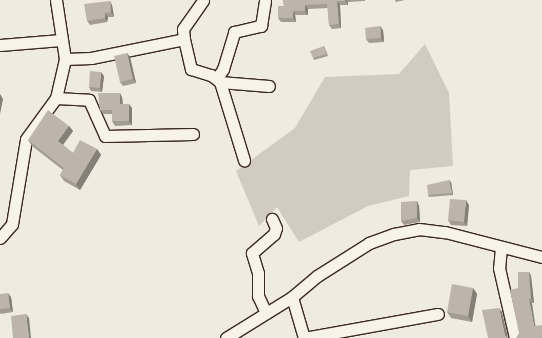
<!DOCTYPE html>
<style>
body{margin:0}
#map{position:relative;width:542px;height:338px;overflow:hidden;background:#efebe0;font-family:"Balsamiq Sans",sans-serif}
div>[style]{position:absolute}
.green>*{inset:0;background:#d1cbc0}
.roads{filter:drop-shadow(1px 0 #3b2a1e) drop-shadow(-1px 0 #3b2a1e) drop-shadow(0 1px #3b2a1e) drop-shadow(0 -1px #3b2a1e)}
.minor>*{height:11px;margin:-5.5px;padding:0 5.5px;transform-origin:5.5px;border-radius:5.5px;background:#f7f3e8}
.wall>*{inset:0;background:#a39c92}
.shaded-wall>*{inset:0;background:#847f77}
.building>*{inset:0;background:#bdb5aa}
span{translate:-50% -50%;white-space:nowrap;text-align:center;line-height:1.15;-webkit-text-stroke:3px #f7f3e8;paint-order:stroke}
</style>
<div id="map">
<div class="green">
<div style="clip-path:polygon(425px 44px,449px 93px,453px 166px,410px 170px,409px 196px,368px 206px,299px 242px,277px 207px,259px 226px,236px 171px,295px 128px,325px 77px,399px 74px)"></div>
</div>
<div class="roads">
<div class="minor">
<div style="left:184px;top:39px;width:31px;rotate:77deg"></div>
<div style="left:191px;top:69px;width:21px;rotate:17deg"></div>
<div style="left:211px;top:75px;width:11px;rotate:38deg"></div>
<div style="left:220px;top:82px;width:82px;rotate:72.9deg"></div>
<div style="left:0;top:45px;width:61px;rotate:-4.7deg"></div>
<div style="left:65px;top:59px;width:26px;rotate:-2deg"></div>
<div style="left:91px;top:58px;width:95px;rotate:-11.5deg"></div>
<div style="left:184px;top:39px;width:10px;rotate:-96deg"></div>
<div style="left:183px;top:29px;width:35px;rotate:-55deg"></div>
<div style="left:217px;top:78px;width:11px;rotate:-56deg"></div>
<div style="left:223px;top:69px;width:39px;rotate:-73deg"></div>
<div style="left:234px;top:32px;width:28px;rotate:-13deg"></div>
<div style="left:261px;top:26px;width:26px;rotate:-81deg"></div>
<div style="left:220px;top:82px;width:49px;rotate:4.7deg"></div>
<div style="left:56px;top:98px;width:33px;rotate:3deg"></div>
<div style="left:89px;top:100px;width:39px;rotate:66deg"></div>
<div style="left:105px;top:136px;width:88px;rotate:-1.3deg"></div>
<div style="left:0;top:238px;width:18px;rotate:-49deg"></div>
<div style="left:12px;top:224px;width:86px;rotate:-80.6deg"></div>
<div style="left:26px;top:139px;width:51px;rotate:-53.8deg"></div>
<div style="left:56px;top:98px;width:40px;rotate:-77deg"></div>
<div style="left:65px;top:59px;width:60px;rotate:-98.7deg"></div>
<div style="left:501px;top:247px;width:21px;rotate:95deg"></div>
<div style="left:499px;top:268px;width:72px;rotate:77.1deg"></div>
<div style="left:292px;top:297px;width:43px;rotate:73.7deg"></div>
<div style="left:266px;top:313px;width:19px;rotate:-115deg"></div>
<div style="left:258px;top:296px;width:23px;rotate:-90deg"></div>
<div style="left:258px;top:273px;width:21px;rotate:-107deg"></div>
<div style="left:252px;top:253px;width:29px;rotate:-41deg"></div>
<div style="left:274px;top:234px;width:6px;rotate:-72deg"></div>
<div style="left:276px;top:228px;width:10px;rotate:-114deg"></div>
<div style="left:226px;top:338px;width:78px;rotate:-31.8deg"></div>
<div style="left:292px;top:297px;width:33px;rotate:-40deg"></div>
<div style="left:317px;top:276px;width:62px;rotate:-32.4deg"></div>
<div style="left:369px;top:243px;width:27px;rotate:-20deg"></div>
<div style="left:394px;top:234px;width:25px;rotate:-11deg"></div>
<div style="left:419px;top:229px;width:26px;rotate:7deg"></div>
<div style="left:445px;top:232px;width:100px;rotate:14.5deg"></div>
<div style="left:304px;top:338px;width:136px;rotate:-10.2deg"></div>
</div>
</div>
<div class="wall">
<div style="clip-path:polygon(283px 0,365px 0,365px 1px,348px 2px,348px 5px,340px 5px,341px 28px,332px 29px,329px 25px,328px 8px,308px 9px,308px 15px,295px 15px,296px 22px,281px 22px,278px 18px,284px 6px)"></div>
<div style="clip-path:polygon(395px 0,405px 0,396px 2px)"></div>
<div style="clip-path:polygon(112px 5px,114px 17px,108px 17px,107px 22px,90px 25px,87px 21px)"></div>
<div style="clip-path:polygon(383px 30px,384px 42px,369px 43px,366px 39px)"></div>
<div style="clip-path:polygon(324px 46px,325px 48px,328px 56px,314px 60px,313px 58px)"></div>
<div style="clip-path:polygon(127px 53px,130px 57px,136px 83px,123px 86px,120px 82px)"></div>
<div style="clip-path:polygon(104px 76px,102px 92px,91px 91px,89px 87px)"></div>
<div style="clip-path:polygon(122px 97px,123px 104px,132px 108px,132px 125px,115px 126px,112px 121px,112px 114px,103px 114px,100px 110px)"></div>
<div style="clip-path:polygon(69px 126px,73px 131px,63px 145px,73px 153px,97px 149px,101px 155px,80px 190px,64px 181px,60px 175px,63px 170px,32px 146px,28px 140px)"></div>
<div style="clip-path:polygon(451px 182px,453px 195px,429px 197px,428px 195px)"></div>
<div style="clip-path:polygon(417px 201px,419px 206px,420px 222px,404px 225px,401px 221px)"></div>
<div style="clip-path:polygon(469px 205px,467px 226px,451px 225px,448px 220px)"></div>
<div style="clip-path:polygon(529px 272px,531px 276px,534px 303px,532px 303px,519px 333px)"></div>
<div style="clip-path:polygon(473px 288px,477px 294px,472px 322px,451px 318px,447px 312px)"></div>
<div style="clip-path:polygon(0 294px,11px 297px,13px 312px,1px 314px,0 313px)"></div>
</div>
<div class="shaded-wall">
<div style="clip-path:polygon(345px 0,347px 0,348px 2px,348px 5px)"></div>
<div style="clip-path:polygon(110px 1px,112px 5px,114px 17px,111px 12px)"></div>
<div style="clip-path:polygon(337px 1px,340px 5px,341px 28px,339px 24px)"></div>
<div style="clip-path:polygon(305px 5px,308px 9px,308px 15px,305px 11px)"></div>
<div style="clip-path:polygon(293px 11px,295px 15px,296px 22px,293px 18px)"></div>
<div style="clip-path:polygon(105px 13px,108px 17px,107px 22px,105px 18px)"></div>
<div style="clip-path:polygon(380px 26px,383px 30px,384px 42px,381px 38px)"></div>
<div style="clip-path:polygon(127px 53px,130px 57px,136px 83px,133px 79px)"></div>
<div style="clip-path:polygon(101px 72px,104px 76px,102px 92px,100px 88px)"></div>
<div style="clip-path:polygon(120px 93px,122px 97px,123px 108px,120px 104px)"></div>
<div style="clip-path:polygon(0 94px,3px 99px,0 114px)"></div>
<div style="clip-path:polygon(129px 104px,132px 108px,132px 125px,129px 121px)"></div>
<div style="clip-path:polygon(69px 126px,73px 131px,62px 146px,58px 141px)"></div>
<div style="clip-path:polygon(97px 149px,101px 155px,80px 190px,76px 184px)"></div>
<div style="clip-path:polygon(449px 180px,451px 182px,453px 195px,452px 193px)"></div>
<div style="clip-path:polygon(466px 200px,469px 205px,467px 226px,464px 222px)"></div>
<div style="clip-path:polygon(417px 201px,419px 206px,420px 222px,417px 218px)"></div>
<div style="clip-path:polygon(529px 272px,531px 276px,534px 303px,531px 299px)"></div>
<div style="clip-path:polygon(473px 288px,477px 294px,472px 322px,468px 316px)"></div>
<div style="clip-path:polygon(8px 293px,11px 297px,13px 312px,10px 308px)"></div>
<div style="clip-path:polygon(529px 299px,532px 303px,536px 330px,534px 326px)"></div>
<div style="clip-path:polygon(499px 308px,502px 312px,508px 338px,505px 336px)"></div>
<div style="clip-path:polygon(26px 314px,29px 318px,31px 338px,29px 338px)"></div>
</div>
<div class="building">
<div style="clip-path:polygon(283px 0,345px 0,345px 1px,337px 1px,339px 24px,329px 25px,327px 4px,305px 5px,305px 11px,293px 11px,293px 18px,278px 18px,278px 6px,284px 6px)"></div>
<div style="clip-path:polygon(110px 1px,111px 12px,105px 13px,105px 18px,87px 21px,84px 4px)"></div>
<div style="clip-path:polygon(380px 26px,381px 38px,366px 39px,365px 28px)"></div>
<div style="clip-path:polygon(324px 46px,326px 54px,313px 58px,310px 51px)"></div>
<div style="clip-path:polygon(127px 53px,133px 79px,120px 82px,114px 56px)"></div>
<div style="clip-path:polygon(90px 71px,101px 72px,100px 88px,89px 87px)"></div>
<div style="clip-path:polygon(98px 93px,120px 93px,120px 104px,129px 104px,129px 121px,112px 121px,112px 110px,100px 110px)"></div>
<div style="clip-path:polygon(48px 110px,69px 126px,58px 141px,73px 153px,80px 140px,97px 149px,76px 184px,60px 175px,64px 168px,28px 140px)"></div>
<div style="clip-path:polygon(449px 180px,452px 193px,428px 195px,427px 185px)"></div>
<div style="clip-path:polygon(450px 199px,466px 200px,464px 222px,448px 220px)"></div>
<div style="clip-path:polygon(417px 201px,417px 218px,401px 221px,401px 202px)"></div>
<div style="clip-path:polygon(518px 272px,529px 272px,531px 299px,529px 299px,534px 326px,542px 325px,542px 338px,516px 338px,519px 333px,510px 290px,518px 288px)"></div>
<div style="clip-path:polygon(452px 284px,473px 288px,468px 316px,447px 312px)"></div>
<div style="clip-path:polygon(8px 293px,10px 308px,0 309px,0 294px)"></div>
<div style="clip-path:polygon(499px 308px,505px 336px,509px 338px,488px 338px,482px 310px)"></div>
<div style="clip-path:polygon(26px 314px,29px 338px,13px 338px,11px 316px)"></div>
</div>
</div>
